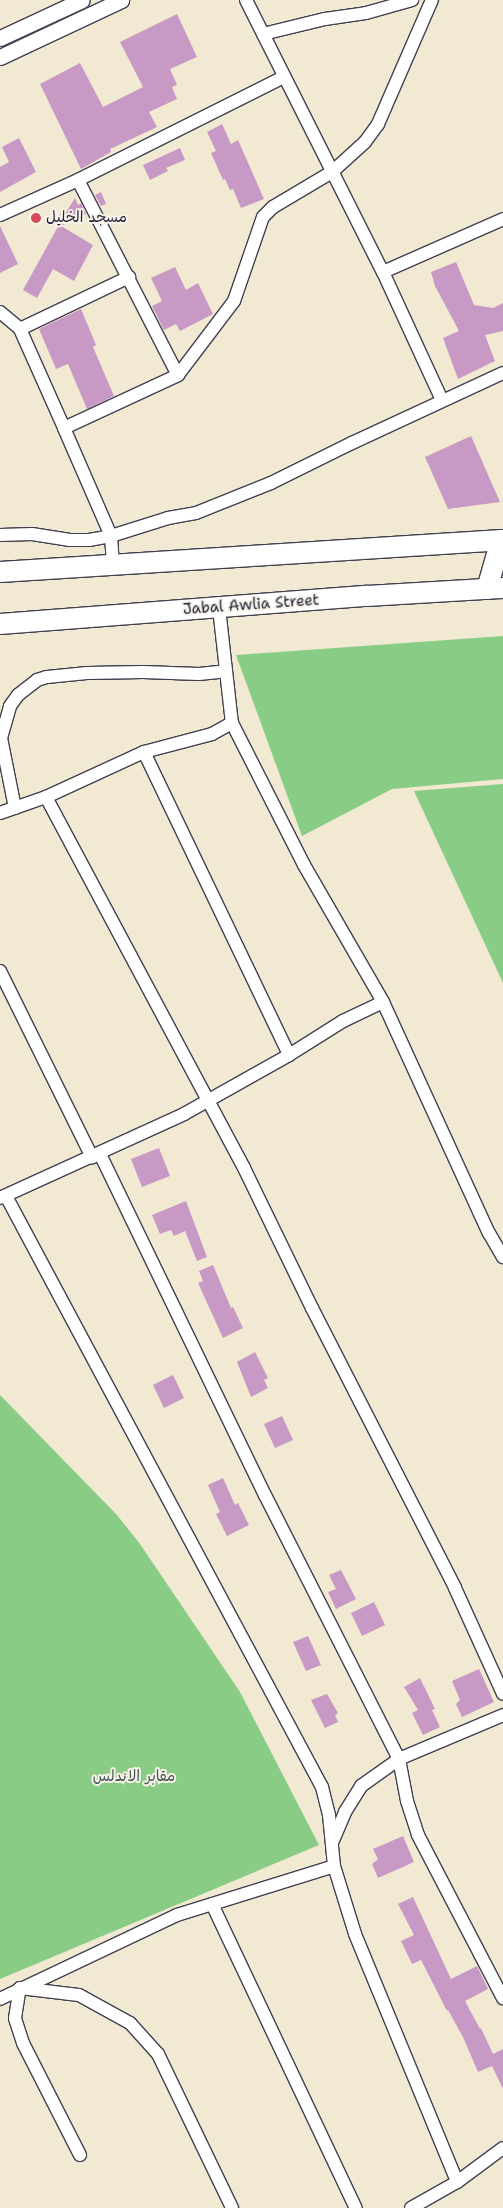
<!DOCTYPE html>
<meta charset="utf-8">
<style>
body{margin:0}
#map{position:relative;width:503px;height:2208px;overflow:hidden;background:#f2e9d3;font-family:"Shantell Sans","Playpen Sans Arabic",sans-serif}
div>[style]{position:absolute}
.green>*{inset:0;background:#88cc85}
.building>*{inset:0;background:#c899c5}
.roads{filter:drop-shadow(1px 0 #414052) drop-shadow(-1px 0 #414052) drop-shadow(0 1px #414052) drop-shadow(0 -1px #414052)}
.minor>*{height:12px;margin:-6px;padding:0 6px;transform-origin:6px;border-radius:6px;background:#fff}
.tertiary>*{height:15px;margin:-7.5px;padding:0 7.5px;transform-origin:7.5px;border-radius:7.5px;background:#fff}
.trunk>*{height:20px;margin:-10px;padding:0 10px;transform-origin:10px;border-radius:10px;background:#fff}
.dots>*{width:14px;height:14px;translate:-50% -50%;box-sizing:border-box;border:2px solid #f7f3e8;border-radius:50%}
span{translate:-50% -50%;white-space:nowrap;text-align:center;line-height:1.15;-webkit-text-stroke:4px #f7f3e8;paint-order:stroke}
.poi-label{font-size:15px;color:#22223b}
.left{translate:0 -50%;text-align:left}
.street-label{font-size:15px;color:#22223b}
.park-label{font-size:15px;color:#415551}
</style>
<div id="map">
<div class="green">
<div style="clip-path:polygon(503px 636px,503px 779px,392px 789px,302px 836px,236px 655px)"></div>
<div style="clip-path:polygon(503px 784px,503px 983px,414px 791px)"></div>
<div style="clip-path:polygon(0 1395px,117px 1515px,140px 1544px,240px 1692px,319px 1845px,0 1979px)"></div>
</div>
<div class="building">
<div style="clip-path:polygon(177px 14px,197px 57px,170px 69px,177px 85px,172px 87px,177px 99px,149px 112px,157px 127px,110px 149px,111px 152px,81px 169px,40px 84px,80px 63px,103px 107px,143px 87px,120px 42px)"></div>
<div style="clip-path:polygon(222px 124px,231px 144px,238px 140px,264px 199px,241px 208px,233px 189px,230px 190px,225px 179px,223px 180px,211px 153px,216px 151px,207px 132px)"></div>
<div style="clip-path:polygon(19px 138px,36px 172px,0 192px,0 167px,9px 162px,2px 147px)"></div>
<div style="clip-path:polygon(180px 148px,185px 160px,166px 168px,168px 171px,150px 180px,143px 165px)"></div>
<div style="clip-path:polygon(101px 192px,106px 204px,101px 206px,95px 195px)"></div>
<div style="clip-path:polygon(75px 198px,78px 205px,81px 203px,86px 214px,61px 226px,93px 245px,74px 281px,53px 269px,37px 298px,23px 290px,60px 223px,57px 216px,67px 211px)"></div>
<div style="clip-path:polygon(0 226px,18px 264px,0 273px)"></div>
<div style="clip-path:polygon(456px 262px,474px 305px,493px 308px,503px 303px,503px 331px,485px 335px,495px 361px,458px 379px,443px 338px,459px 331px,435px 286px,431px 272px)"></div>
<div style="clip-path:polygon(175px 267px,186px 290px,198px 283px,213px 314px,180px 331px,176px 324px,164px 330px,152px 306px,162px 301px,151px 278px)"></div>
<div style="clip-path:polygon(81px 309px,96px 345px,93px 347px,114px 396px,87px 409px,68px 364px,56px 369px,39px 329px)"></div>
<div style="clip-path:polygon(471px 436px,500px 502px,448px 509px,425px 457px)"></div>
<div style="clip-path:polygon(159px 1148px,170px 1176px,142px 1187px,131px 1159px)"></div>
<div style="clip-path:polygon(186px 1201px,207px 1257px,197px 1261px,185px 1231px,174px 1236px,171px 1230px,160px 1234px,152px 1215px)"></div>
<div style="clip-path:polygon(213px 1265px,231px 1308px,233px 1307px,243px 1328px,223px 1338px,198px 1283px,203px 1281px,199px 1271px)"></div>
<div style="clip-path:polygon(255px 1352px,268px 1378px,264px 1380px,268px 1388px,251px 1397px,237px 1362px)"></div>
<div style="clip-path:polygon(173px 1375px,184px 1398px,164px 1408px,153px 1385px)"></div>
<div style="clip-path:polygon(282px 1416px,293px 1440px,275px 1448px,264px 1424px)"></div>
<div style="clip-path:polygon(223px 1478px,235px 1505px,238px 1503px,249px 1525px,227px 1536px,216px 1514px,220px 1512px,208px 1485px)"></div>
<div style="clip-path:polygon(341px 1570px,356px 1599px,336px 1609px,328px 1592px,336px 1589px,329px 1575px)"></div>
<div style="clip-path:polygon(374px 1602px,385px 1625px,362px 1636px,351px 1613px)"></div>
<div style="clip-path:polygon(308px 1636px,321px 1665px,306px 1671px,293px 1642px)"></div>
<div style="clip-path:polygon(479px 1669px,494px 1702px,462px 1717px,456px 1704px,460px 1700px,452px 1681px)"></div>
<div style="clip-path:polygon(420px 1678px,435px 1709px,432px 1710px,440px 1727px,423px 1735px,412px 1713px,418px 1710px,404px 1687px)"></div>
<div style="clip-path:polygon(327px 1694px,338px 1713px,335px 1715px,338px 1722px,325px 1728px,311px 1700px)"></div>
<div style="clip-path:polygon(403px 1836px,414px 1862px,378px 1878px,372px 1864px,378px 1859px,373px 1849px)"></div>
<div style="clip-path:polygon(413px 1897px,451px 1979px,477px 1966px,488px 1989px,465px 2001px,480px 2029px,481px 2028px,493px 2054px,503px 2049px,503px 2089px,492px 2066px,478px 2072px,463px 2037px,448px 2010px,447px 2011px,421px 1960px,412px 1964px,401px 1941px,414px 1935px,398px 1904px)"></div>
</div>
<div class="roads">
<div class="minor">
<div style="left:246px;top:0;width:305px;rotate:63.3deg"></div>
<div style="left:383px;top:272px;width:141px;rotate:65.3deg"></div>
<div style="left:263px;top:34px;width:64px;rotate:-13.6deg"></div>
<div style="left:325px;top:19px;width:41px;rotate:-8.3deg"></div>
<div style="left:366px;top:13px;width:48px;rotate:-15.8deg"></div>
<div style="left:78px;top:180px;width:219px;rotate:62.9deg"></div>
<div style="left:0;top:215px;width:85px;rotate:-24.2deg"></div>
<div style="left:78px;top:180px;width:230px;rotate:-26.6deg"></div>
<div style="left:383px;top:272px;width:131px;rotate:-23.8deg"></div>
<div style="left:0;top:312px;width:26px;rotate:40deg"></div>
<div style="left:20px;top:329px;width:108px;rotate:66deg"></div>
<div style="left:64px;top:428px;width:118px;rotate:66.5deg"></div>
<div style="left:111px;top:536px;width:29px;rotate:86deg"></div>
<div style="left:20px;top:329px;width:121px;rotate:-25.5deg"></div>
<div style="left:64px;top:428px;width:126px;rotate:-24.9deg"></div>
<div style="left:178px;top:375px;width:93px;rotate:-52.9deg"></div>
<div style="left:234px;top:301px;width:89px;rotate:-71deg"></div>
<div style="left:263px;top:217px;width:14px;rotate:-45deg"></div>
<div style="left:273px;top:207px;width:69px;rotate:-30.7deg"></div>
<div style="left:332px;top:172px;width:45px;rotate:-42.3deg"></div>
<div style="left:365px;top:142px;width:22px;rotate:-54deg"></div>
<div style="left:378px;top:124px;width:135px;rotate:-66.5deg"></div>
<div style="left:0;top:535px;width:32px;rotate:-2deg"></div>
<div style="left:32px;top:534px;width:37px;rotate:9deg"></div>
<div style="left:69px;top:540px;width:20px"></div>
<div style="left:89px;top:540px;width:22px;rotate:-10deg"></div>
<div style="left:111px;top:536px;width:60px;rotate:-17.5deg"></div>
<div style="left:168px;top:518px;width:28px;rotate:-10deg"></div>
<div style="left:196px;top:513px;width:81px;rotate:-21.8deg"></div>
<div style="left:271px;top:483px;width:90px;rotate:-26.3deg"></div>
<div style="left:352px;top:443px;width:166px;rotate:-24.9deg"></div>
<div style="left:219px;top:608px;width:116px;rotate:83.6deg"></div>
<div style="left:232px;top:723px;width:159px;rotate:63.1deg"></div>
<div style="left:304px;top:865px;width:158px;rotate:60deg"></div>
<div style="left:383px;top:1002px;width:254px;rotate:65.4deg"></div>
<div style="left:489px;top:1233px;width:28px;rotate:60deg"></div>
<div style="left:144px;top:752px;width:336px;rotate:64.4deg"></div>
<div style="left:46px;top:797px;width:421px;rotate:61.9deg"></div>
<div style="left:244px;top:1168px;width:156px;rotate:64.1deg"></div>
<div style="left:312px;top:1308px;width:314px;rotate:62.9deg"></div>
<div style="left:455px;top:1588px;width:116px;rotate:65.6deg"></div>
<div style="left:15px;top:808px;width:71px;rotate:-101.3deg"></div>
<div style="left:1px;top:738px;width:33px;rotate:-74deg"></div>
<div style="left:10px;top:706px;width:14px;rotate:-54deg"></div>
<div style="left:18px;top:695px;width:24px;rotate:-38deg"></div>
<div style="left:37px;top:680px;width:10px;rotate:-17deg"></div>
<div style="left:47px;top:677px;width:40px;rotate:-5.7deg"></div>
<div style="left:87px;top:673px;width:56px;rotate:-1deg"></div>
<div style="left:143px;top:672px;width:56px;rotate:2deg"></div>
<div style="left:199px;top:674px;width:27px;rotate:-6deg"></div>
<div style="left:0;top:813px;width:49px;rotate:-19.2deg"></div>
<div style="left:46px;top:797px;width:108px;rotate:-24.7deg"></div>
<div style="left:144px;top:752px;width:70px;rotate:-14.8deg"></div>
<div style="left:212px;top:734px;width:23px;rotate:-29deg"></div>
<div style="left:0;top:971px;width:208px;rotate:63.7deg"></div>
<div style="left:100px;top:1154px;width:379px;rotate:64.2deg"></div>
<div style="left:265px;top:1495px;width:296px;rotate:63.1deg"></div>
<div style="left:399px;top:1759px;width:43px;rotate:79.2deg"></div>
<div style="left:407px;top:1801px;width:36px;rotate:72deg"></div>
<div style="left:418px;top:1835px;width:184px;rotate:62.5deg"></div>
<div style="left:6px;top:1196px;width:670px;rotate:61.87deg"></div>
<div style="left:322px;top:1787px;width:29px;rotate:76deg"></div>
<div style="left:329px;top:1815px;width:51px;rotate:84.4deg"></div>
<div style="left:334px;top:1866px;width:71px;rotate:72.8deg"></div>
<div style="left:355px;top:1934px;width:268px;rotate:67.6deg"></div>
<div style="left:0;top:1198px;width:202px;rotate:-24.5deg"></div>
<div style="left:184px;top:1114px;width:120px;rotate:-29.3deg"></div>
<div style="left:289px;top:1055px;width:64px;rotate:-32.2deg"></div>
<div style="left:343px;top:1021px;width:44px;rotate:-25.4deg"></div>
<div style="left:332px;top:1843px;width:34px;rotate:-67deg"></div>
<div style="left:345px;top:1812px;width:31px;rotate:-58deg"></div>
<div style="left:361px;top:1786px;width:47px;rotate:-35.4deg"></div>
<div style="left:399px;top:1759px;width:113px;rotate:-22.9deg"></div>
<div style="left:212px;top:1904px;width:336px;rotate:64.7deg"></div>
<div style="left:0;top:1999px;width:196px;rotate:-25.4deg"></div>
<div style="left:177px;top:1915px;width:164px;rotate:-17.3deg"></div>
<div style="left:80px;top:2155px;width:126px;rotate:-117deg"></div>
<div style="left:23px;top:2043px;width:26px;rotate:-108deg"></div>
<div style="left:15px;top:2018px;width:30px;rotate:-81deg"></div>
<div style="left:20px;top:1988px;width:59px;rotate:6.8deg"></div>
<div style="left:79px;top:1995px;width:58px;rotate:28.8deg"></div>
<div style="left:130px;top:2023px;width:42px;rotate:47.9deg"></div>
<div style="left:158px;top:2054px;width:171px;rotate:64.3deg"></div>
<div style="left:411px;top:2208px;width:53px;rotate:-29.5deg"></div>
<div style="left:457px;top:2182px;width:57px;rotate:-36.5deg"></div>
</div>
<div class="tertiary">
<div style="left:0;top:38px;width:90px;rotate:-24.9deg"></div>
<div style="left:0;top:57px;width:134px;rotate:-25.2deg"></div>
</div>
<div class="trunk">
<div style="left:0;top:572px;width:504px;rotate:-3.64deg"></div>
<div style="left:487px;top:589px;width:51px;rotate:-74.1deg"></div>
<div style="left:0;top:624px;width:368px;rotate:-4.4deg"></div>
<div style="left:367px;top:596px;width:136px;rotate:-3.4deg"></div>
</div>
</div>
<div class="dots">
<div style="left:36px;top:218px;background:#d1495b"></div>
</div>
<div class="poi-label">
<span class="left" style="left:46px;top:218px">مسجد الخليل</span>
</div>
<div class="street-label">
<span style="left:251px;top:605px;rotate:-4deg">Jabal Awlia Street</span>
</div>
<div class="park-label">
<span style="left:134px;top:1777px">مقابر الاندلس</span>
</div>
</div>
